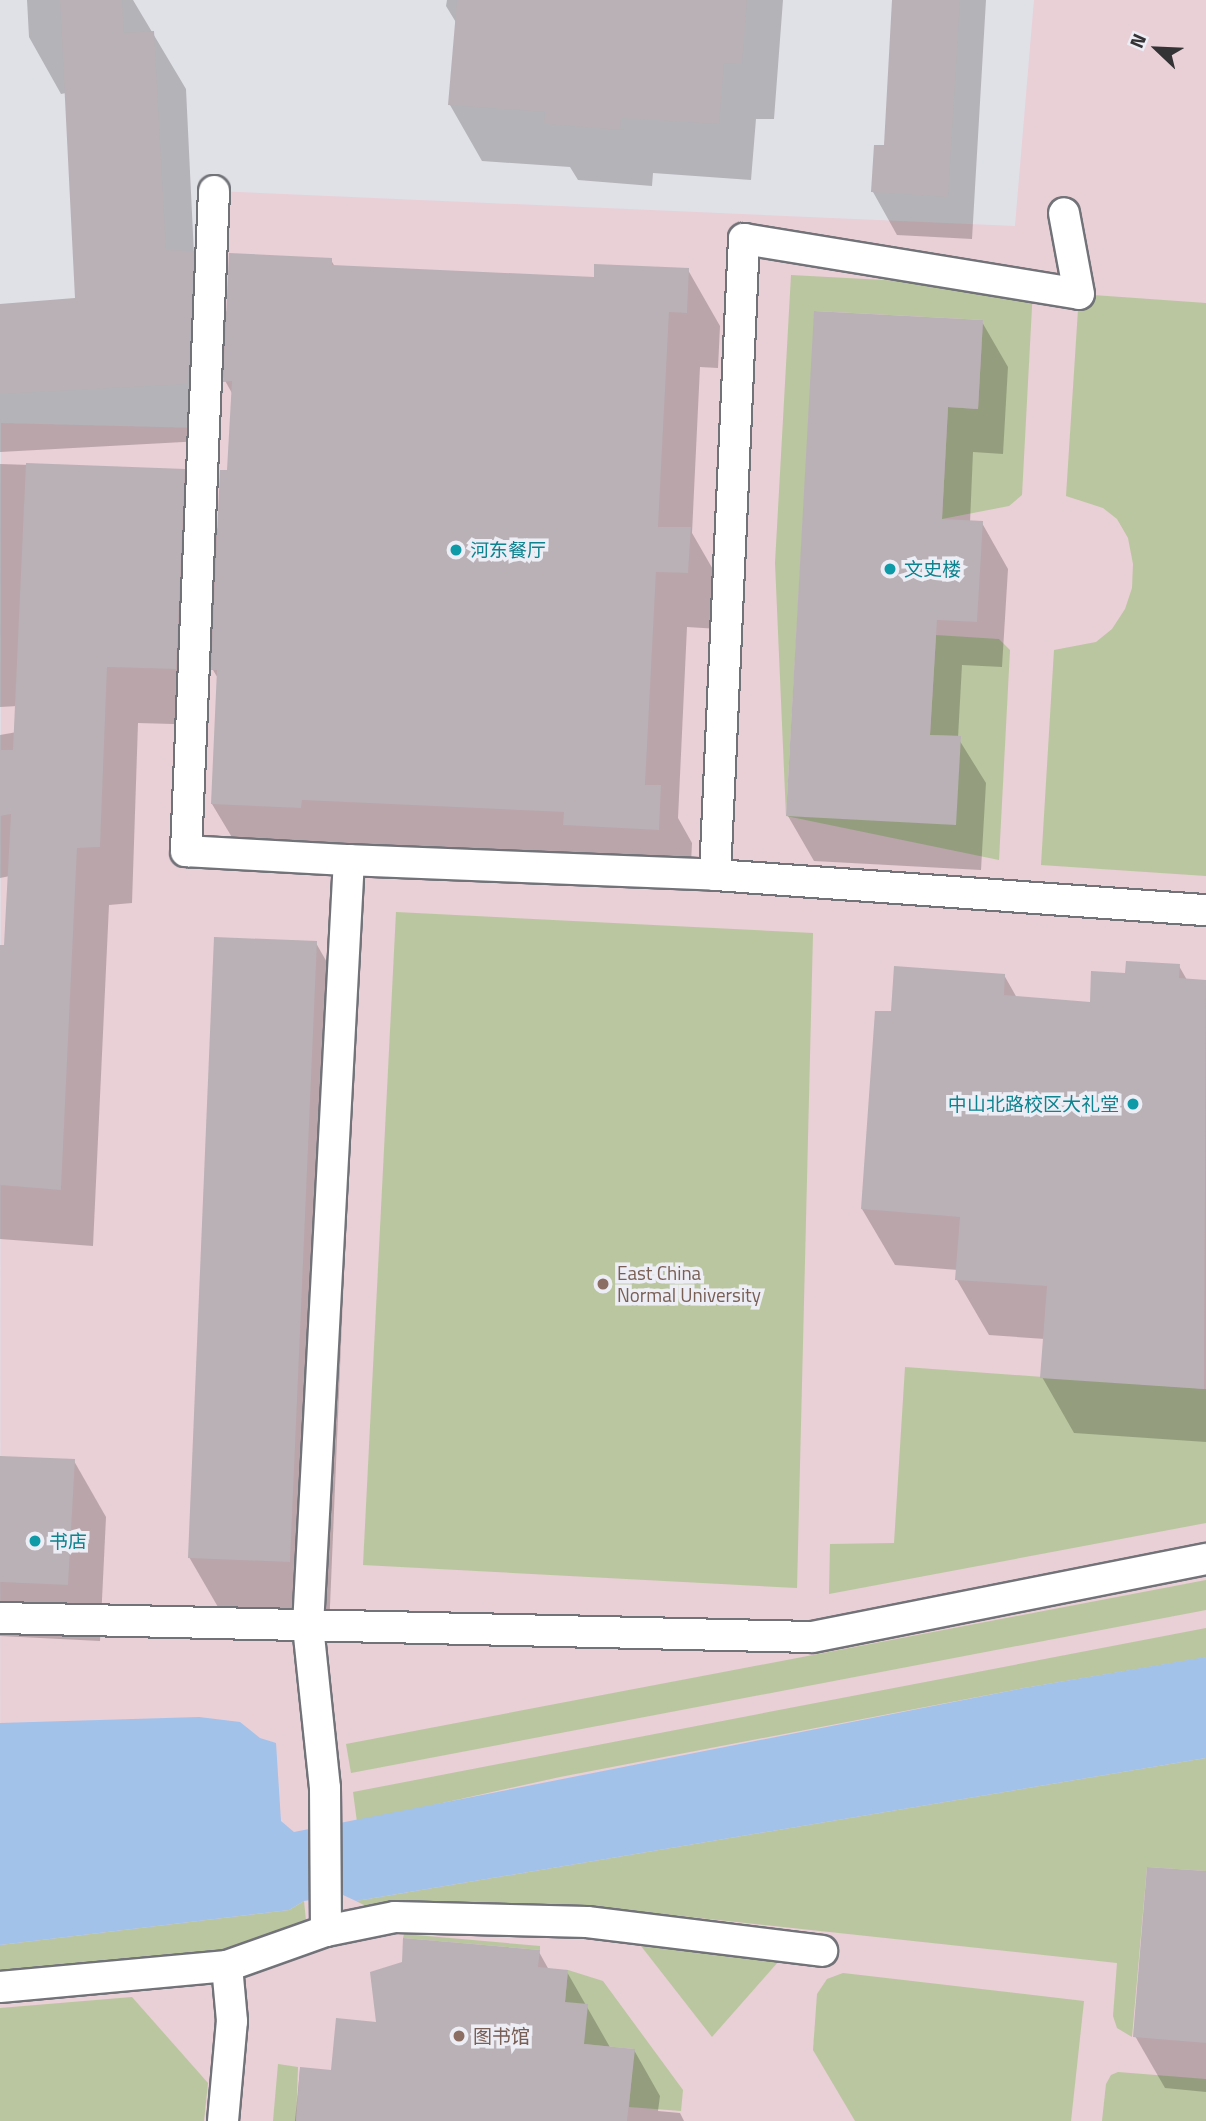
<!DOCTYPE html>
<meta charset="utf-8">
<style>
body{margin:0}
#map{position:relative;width:1206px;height:2121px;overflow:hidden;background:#e0e0e7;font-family:"Titillium Web","Noto Sans SC",sans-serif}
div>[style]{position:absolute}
.education>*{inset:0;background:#e9cfd6}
.green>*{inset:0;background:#bac69f}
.water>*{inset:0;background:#a2c2ea}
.shadow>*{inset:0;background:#0003}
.building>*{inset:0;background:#b9b1b5}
.roads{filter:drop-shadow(2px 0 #727379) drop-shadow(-2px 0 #727379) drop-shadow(0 2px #727379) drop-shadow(0 -2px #727379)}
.lane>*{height:30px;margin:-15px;padding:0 15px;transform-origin:15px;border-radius:15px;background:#fff}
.dots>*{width:19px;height:19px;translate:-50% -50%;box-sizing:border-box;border:4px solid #ededf5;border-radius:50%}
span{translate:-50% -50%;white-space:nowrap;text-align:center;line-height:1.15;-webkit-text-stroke:7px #ededf5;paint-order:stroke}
.culture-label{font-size:19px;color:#0d838f}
.left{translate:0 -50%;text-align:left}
.right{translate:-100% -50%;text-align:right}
.education-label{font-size:19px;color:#785e54}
.north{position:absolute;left:1122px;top:14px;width:70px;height:70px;-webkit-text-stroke:5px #ededf5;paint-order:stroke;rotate:293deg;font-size:19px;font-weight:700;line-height:28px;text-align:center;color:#333335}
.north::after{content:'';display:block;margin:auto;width:24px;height:32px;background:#333335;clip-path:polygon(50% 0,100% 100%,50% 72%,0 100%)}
</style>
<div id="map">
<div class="education">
<div style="clip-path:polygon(1034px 0,1206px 0,1206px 2121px,0 2121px,1px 423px,201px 428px,214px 191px,1015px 226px)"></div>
</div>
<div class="green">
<div style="clip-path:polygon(791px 275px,1033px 288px,1022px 495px,1009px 506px,942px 519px,948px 407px,978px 409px,983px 320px,815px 311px,786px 816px,960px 736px,930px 735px,936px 635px,999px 639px,1010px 650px,999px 860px,786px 816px,775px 563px)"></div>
<div style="clip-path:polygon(1079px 294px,1206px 303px,1206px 876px,1041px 865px,1054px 650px,1096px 642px,1112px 629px,1125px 609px,1132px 588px,1133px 564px,1128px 538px,1117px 519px,1103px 508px,1066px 496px)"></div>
<div style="clip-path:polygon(396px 912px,813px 933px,797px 1588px,363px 1565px)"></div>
<div style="clip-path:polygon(905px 1367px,1206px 1389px,1206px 1523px,829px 1594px,830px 1544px,894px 1543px)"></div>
<div style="clip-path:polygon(1206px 1580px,1206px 1610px,351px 1773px,346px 1744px)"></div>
<div style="clip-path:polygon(1206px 1628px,1206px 1657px,1203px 1658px,1024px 1688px,560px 1777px,357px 1822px,353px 1792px)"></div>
<div style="clip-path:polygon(1206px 1758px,1206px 1871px,1147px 1867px,1132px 2037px,1117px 2028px,1113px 2016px,1117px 1963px,579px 1905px,398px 1905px,370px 1908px,356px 1901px)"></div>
<div style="clip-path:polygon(304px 1901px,306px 1921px,226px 1950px,0 1974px,0 1945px,289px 1910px)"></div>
<div style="clip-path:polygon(404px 1934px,540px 1946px,540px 1950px,403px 1938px)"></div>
<div style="clip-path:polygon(641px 1946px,778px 1962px,712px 2037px)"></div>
<div style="clip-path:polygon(568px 1970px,603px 1981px,683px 2090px,681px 2111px,629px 2107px,634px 2049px,584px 2044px,565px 2002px)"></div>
<div style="clip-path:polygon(843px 1973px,1084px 2001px,1071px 2121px,855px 2121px,813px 2050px,817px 1994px,827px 1979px)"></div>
<div style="clip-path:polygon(132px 1997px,208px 2083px,204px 2121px,0 2121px,0 2008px)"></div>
<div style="clip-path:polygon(278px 2064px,298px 2067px,296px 2121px,273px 2121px)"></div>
<div style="clip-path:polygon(1118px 2072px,1206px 2079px,1206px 2121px,1102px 2121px,1106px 2084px,1111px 2075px)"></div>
</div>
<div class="water">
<div style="clip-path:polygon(1206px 1657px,1206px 1758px,356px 1901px,343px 1895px,304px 1901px,289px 1910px,0 1945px,0 1723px,199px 1717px,240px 1722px,260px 1738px,276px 1743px,281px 1821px,294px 1832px,1024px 1688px)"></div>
</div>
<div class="shadow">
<div style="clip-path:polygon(27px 0,133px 0,186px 89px,194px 255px,228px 314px,331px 260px,335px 267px,595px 279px,688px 270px,720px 326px,718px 368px,700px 367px,692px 533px,722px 585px,719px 629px,687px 627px,678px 818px,692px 843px,690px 885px,245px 859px,212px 804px,219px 680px,210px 665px,208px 725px,138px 723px,132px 903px,109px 905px,93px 1246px,0 1239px,0 947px,6px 947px,10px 876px,0 878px,0 735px,17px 732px,18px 706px,0 707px,0 464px,184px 470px,219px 531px,229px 472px,233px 395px,223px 377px,220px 440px,0 452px,0 306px,77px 299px,66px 93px,61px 94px,29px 37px)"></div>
<div style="clip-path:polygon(447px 0,783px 0,774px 119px,756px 119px,751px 180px,653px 173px,652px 186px,578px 180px,570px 167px,482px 161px,450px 105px,457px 24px,446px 6px)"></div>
<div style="clip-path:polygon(894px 0,986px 0,972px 239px,897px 235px,873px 192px,885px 147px)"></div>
<div style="clip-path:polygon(816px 313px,982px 322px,1008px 367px,1003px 454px,973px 452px,970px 523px,982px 523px,1008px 569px,1002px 667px,962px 665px,958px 738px,986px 783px,981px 870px,814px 861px,788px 816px)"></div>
<div style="clip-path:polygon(316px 943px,355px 1012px,329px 1630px,229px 1626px,189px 1557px)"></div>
<div style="clip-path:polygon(1179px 966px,1187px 980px,1206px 981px,1206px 1442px,1074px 1433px,1042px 1377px,1045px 1339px,989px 1335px,957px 1280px,958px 1270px,895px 1265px,862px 1209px,892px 1013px,1004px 975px,1017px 998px,1092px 1003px,1127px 975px)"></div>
<div style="clip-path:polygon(0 1458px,74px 1461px,106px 1517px,100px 1641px,0 1636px)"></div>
<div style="clip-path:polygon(1206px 1873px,1206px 2092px,1165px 2088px,1135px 2036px)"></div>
<div style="clip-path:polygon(539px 1952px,549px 1970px,567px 1972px,611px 2049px,634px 2050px,660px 2096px,658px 2111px,680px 2113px,684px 2121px,295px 2121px,300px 2069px,332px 2072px,378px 2024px)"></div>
</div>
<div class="building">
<div style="clip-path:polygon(60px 0,122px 0,124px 33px,154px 31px,166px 250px,194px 251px,188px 384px,0 394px,0 304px,75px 298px)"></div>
<div style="clip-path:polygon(457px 0,747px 0,742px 64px,724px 63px,719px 124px,621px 118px,620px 130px,544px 124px,545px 112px,448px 105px)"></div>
<div style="clip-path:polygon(892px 0,960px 0,948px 197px,871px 192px,874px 145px,884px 145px)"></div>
<div style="clip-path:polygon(229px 253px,332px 258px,332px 265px,594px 277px,594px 264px,689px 268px,687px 313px,669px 312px,658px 527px,691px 527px,688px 573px,656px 572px,645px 785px,661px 785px,659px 830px,563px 825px,564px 812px,302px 800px,301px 808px,211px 804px,217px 670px,211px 670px,220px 470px,227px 470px,232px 381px,223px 382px)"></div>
<div style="clip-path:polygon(814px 311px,983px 320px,978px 409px,948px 407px,942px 519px,983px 521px,977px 622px,937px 620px,930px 735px,961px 736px,956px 825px,786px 816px)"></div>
<div style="clip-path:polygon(26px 463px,185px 469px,176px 669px,107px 667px,100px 847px,77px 848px,61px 1190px,0 1185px,0 945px,4px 945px,11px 814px,0 816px,0 750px,13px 750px)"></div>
<div style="clip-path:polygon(214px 937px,317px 941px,290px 1562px,188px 1558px)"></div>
<div style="clip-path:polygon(1126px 961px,1180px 964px,1179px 978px,1206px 980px,1204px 1389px,1040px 1378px,1047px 1286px,955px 1280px,960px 1217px,861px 1209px,875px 1011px,891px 1011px,894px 966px,1005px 974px,1004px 995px,1090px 1002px,1091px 971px,1125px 973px)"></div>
<div style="clip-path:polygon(0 1456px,75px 1459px,68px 1585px,0 1582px)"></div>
<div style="clip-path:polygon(1147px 1867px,1206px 1871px,1206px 2043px,1133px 2037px)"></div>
<div style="clip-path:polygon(403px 1938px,540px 1950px,538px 1967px,568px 1970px,565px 2002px,588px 2004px,584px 2044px,635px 2049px,627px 2121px,296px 2121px,300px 2067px,331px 2070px,336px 2018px,376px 2022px,370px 1972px,402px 1962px)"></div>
</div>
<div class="roads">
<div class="lane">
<div style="left:214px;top:191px;width:661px;rotate:92.43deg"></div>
<div style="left:186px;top:851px;width:163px;rotate:3.2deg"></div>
<div style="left:715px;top:875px;width:637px;rotate:-87.39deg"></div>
<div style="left:744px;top:239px;width:339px;rotate:9.3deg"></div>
<div style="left:1079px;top:294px;width:82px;rotate:-100.5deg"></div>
<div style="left:0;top:1618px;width:812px;rotate:1.34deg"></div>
<div style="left:812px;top:1637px;width:402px;rotate:-11.2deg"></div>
<div style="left:326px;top:1931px;width:143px;rotate:-90.4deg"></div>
<div style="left:325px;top:1788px;width:163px;rotate:-96deg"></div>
<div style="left:308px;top:1626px;width:767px;rotate:-86.94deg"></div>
<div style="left:349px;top:860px;width:366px;rotate:2.3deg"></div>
<div style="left:715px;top:875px;width:492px;rotate:4.1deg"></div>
<div style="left:0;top:1987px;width:228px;rotate:-5.3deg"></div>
<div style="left:227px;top:1966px;width:105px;rotate:-19.5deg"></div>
<div style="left:326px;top:1931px;width:70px;rotate:-11.5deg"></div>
<div style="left:395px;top:1917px;width:192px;rotate:1.5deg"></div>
<div style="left:587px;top:1922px;width:237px;rotate:7deg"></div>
<div style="left:223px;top:2121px;width:100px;rotate:-84.9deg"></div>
<div style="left:232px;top:2021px;width:55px;rotate:-95.2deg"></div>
</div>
</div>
<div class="dots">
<div style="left:456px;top:550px;background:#0f9aa8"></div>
<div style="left:890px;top:569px;background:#0f9aa8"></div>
<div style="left:1133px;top:1104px;background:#0f9aa8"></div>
<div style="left:603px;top:1284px;background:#8d6e63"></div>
<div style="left:35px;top:1541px;background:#0f9aa8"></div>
<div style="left:459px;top:2036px;background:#8d6e63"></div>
</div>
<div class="culture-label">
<span class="left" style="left:470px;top:550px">河东餐厅</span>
<span class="left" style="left:904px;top:569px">文史楼</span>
<span class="right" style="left:1119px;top:1104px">中山北路校区大礼堂</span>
<span class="left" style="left:49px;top:1541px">书店</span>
</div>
<div class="education-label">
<span class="left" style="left:617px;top:1284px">East China<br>Normal University</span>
<span class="left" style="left:473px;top:2036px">图书馆</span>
</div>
<div class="north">N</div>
</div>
